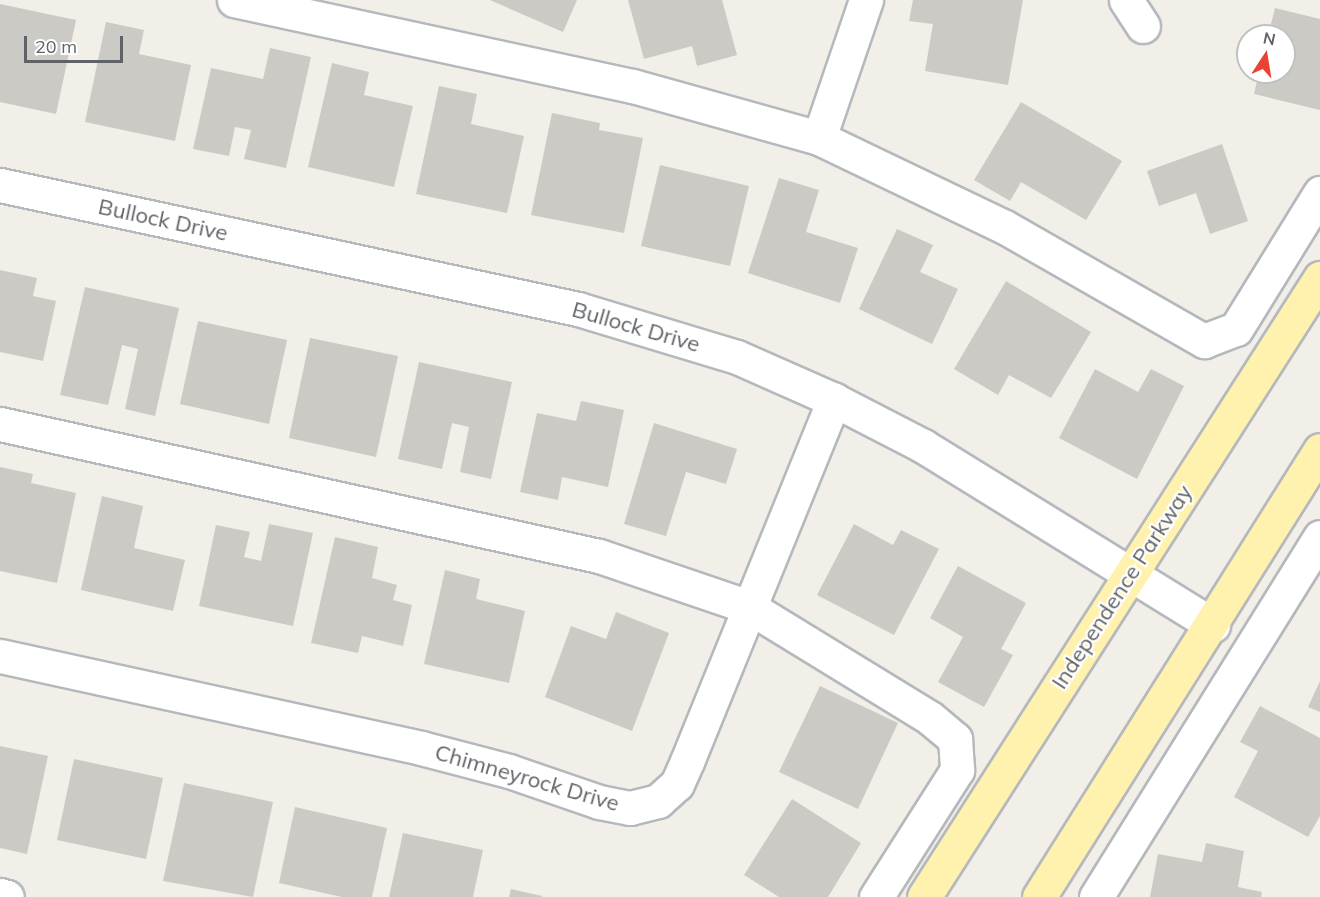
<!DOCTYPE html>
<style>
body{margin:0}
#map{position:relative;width:1320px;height:897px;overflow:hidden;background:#f1efe8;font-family:Mulish,sans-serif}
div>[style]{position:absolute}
.building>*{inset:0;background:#cccac5}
.roads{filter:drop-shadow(2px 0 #b5b8bc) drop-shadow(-2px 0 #b5b8bc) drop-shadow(0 2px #b5b8bc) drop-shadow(0 -2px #b5b8bc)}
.minor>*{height:33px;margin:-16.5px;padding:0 16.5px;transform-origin:16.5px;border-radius:16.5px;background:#fff}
.major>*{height:33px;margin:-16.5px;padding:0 16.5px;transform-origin:16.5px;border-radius:16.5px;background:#fff2af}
span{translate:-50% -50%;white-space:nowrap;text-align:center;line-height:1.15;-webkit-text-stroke:4.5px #fff;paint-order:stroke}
.street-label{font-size:22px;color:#5f6368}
.north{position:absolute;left:1236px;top:24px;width:60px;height:60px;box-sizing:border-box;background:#fff;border:2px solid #bfc1c3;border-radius:50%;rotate:12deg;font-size:16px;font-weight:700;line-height:24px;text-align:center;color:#5f6368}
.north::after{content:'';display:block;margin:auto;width:21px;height:27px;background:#ea4335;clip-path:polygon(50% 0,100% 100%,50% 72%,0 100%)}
.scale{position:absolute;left:24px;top:36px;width:99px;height:27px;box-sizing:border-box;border:3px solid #5f6368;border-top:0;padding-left:8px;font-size:18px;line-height:21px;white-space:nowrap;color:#5f6368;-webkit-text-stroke:4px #fff;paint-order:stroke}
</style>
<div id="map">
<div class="building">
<div style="clip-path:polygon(490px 0,577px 0,563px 32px)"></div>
<div style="clip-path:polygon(628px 0,722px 0,737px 55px,697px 66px,692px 46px,644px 59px)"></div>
<div style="clip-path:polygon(913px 0,1023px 0,1008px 85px,925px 71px,933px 24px,909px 21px)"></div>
<div style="clip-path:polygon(0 4px,76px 20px,56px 114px,0 102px)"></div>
<div style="clip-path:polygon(1275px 8px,1320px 19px,1320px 110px,1254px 94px,1259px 72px,1284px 72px,1284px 36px,1268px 36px)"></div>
<div style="clip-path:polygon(106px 22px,144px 30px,139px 54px,191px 65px,175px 141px,85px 122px)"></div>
<div style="clip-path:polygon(270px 48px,311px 57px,286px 168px,244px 159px,251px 130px,235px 127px,229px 156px,193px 149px,211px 68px,263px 79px)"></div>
<div style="clip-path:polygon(332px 63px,369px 72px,364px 95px,413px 106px,394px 187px,308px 167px)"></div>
<div style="clip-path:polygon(439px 86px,477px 94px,471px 124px,524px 136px,507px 213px,416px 194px)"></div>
<div style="clip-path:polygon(1021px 102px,1122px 161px,1086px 220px,1021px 182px,1010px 201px,974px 180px)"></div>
<div style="clip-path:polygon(552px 113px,600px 123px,599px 130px,643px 138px,624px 233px,531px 215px)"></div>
<div style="clip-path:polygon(1222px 144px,1248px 221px,1210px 234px,1196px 193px,1159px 206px,1147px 171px)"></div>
<div style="clip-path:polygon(660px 165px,749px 186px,730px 266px,641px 246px)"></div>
<div style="clip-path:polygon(779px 178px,819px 190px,806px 232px,858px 248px,840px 303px,748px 273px)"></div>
<div style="clip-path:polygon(897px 229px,933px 245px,920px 272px,958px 289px,932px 344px,859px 309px)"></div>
<div style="clip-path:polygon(0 270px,37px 278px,33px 296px,56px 301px,43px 361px,0 352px)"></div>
<div style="clip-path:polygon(1006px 281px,1091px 332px,1051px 398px,1009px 375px,998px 395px,954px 369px)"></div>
<div style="clip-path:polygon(85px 287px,179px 308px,155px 416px,125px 409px,138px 349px,122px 345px,108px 405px,60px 395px)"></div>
<div style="clip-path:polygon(198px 321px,287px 340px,269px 424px,180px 404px)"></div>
<div style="clip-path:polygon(310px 338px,398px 356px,376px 457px,289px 438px)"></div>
<div style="clip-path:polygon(419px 362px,512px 382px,491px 479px,460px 472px,469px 427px,452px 423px,442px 469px,398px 459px)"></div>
<div style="clip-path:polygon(1095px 369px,1138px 392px,1151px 369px,1184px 386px,1137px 479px,1059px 438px)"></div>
<div style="clip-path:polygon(581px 401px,624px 410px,608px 487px,562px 477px,558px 500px,520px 492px,537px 413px,576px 421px)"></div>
<div style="clip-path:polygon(654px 423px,737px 449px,726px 484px,686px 472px,666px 536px,624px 524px)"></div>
<div style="clip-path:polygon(0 467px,33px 474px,31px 483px,76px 493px,57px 583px,0 571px)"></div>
<div style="clip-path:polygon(102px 496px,143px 506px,134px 548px,185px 560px,173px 611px,81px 590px)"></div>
<div style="clip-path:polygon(269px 524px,313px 533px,293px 626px,199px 606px,216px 525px,250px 532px,244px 557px,261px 561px)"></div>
<div style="clip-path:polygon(854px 524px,893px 545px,901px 530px,939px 549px,894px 635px,817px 595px)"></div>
<div style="clip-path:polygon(335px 537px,378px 547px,372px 578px,397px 585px,393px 600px,412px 605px,403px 646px,362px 636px,358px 653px,311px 643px)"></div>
<div style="clip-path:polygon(958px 566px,1026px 603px,1001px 649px,1013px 655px,984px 707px,938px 682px,963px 637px,930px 618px)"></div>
<div style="clip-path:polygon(445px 570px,480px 579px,476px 599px,525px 611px,509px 683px,424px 664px)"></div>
<div style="clip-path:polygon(616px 612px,669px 633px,632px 731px,545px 697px,571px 626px,606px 639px)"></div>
<div style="clip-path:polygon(1320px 681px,1320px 712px,1308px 707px)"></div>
<div style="clip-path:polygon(820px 686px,898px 723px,858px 809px,779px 772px)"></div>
<div style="clip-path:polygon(1260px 706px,1320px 738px,1320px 816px,1308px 837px,1234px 797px,1258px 751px,1240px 742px)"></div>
<div style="clip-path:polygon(0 746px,48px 756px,27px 854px,0 848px)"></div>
<div style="clip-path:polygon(74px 759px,163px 778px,146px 859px,57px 840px)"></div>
<div style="clip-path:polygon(184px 783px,273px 802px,253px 897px,163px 881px)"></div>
<div style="clip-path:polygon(792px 799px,861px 843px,828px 897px,779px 897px,744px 875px)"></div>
<div style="clip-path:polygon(295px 807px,387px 828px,372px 897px,342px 897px,279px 883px)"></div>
<div style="clip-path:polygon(403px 833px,483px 850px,473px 897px,389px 897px)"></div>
<div style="clip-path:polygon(1206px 843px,1244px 851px,1238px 887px,1262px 892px,1261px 897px,1150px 897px,1158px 854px,1202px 862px)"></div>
<div style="clip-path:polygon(511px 889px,542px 896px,542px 897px,509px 897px)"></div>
</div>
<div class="roads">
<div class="minor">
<div style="left:234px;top:0;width:408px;rotate:12.2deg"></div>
<div style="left:633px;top:86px;width:193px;rotate:15.6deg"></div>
<div style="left:819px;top:138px;width:204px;rotate:25.6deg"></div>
<div style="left:1003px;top:226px;width:232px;rotate:29.8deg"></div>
<div style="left:1204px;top:341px;width:34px;rotate:-21deg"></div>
<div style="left:1236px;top:329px;width:160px;rotate:-58.3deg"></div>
<div style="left:1126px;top:0;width:31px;rotate:57deg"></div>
<div style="left:819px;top:138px;width:146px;rotate:-71.2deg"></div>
<div style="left:0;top:185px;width:591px;rotate:12.11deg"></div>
<div style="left:578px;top:309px;width:166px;rotate:16.8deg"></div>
<div style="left:737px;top:357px;width:106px;rotate:23.9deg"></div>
<div style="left:834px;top:400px;width:100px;rotate:27.3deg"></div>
<div style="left:923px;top:446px;width:341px;rotate:31.7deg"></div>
<div style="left:0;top:424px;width:613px;rotate:12.43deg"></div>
<div style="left:599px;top:556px;width:158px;rotate:18.8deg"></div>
<div style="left:749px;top:607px;width:212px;rotate:31.5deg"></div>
<div style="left:930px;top:718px;width:33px;rotate:40deg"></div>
<div style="left:955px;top:739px;width:31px;rotate:86deg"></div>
<div style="left:957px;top:770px;width:151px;rotate:122.5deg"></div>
<div style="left:0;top:656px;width:431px;rotate:12.3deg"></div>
<div style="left:421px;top:748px;width:91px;rotate:14.6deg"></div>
<div style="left:509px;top:771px;width:95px;rotate:19deg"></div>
<div style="left:599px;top:802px;width:32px;rotate:11deg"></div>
<div style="left:630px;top:808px;width:29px;rotate:-14deg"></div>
<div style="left:658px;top:801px;width:25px;rotate:-42deg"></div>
<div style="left:677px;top:784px;width:27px;rotate:-66deg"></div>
<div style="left:688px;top:759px;width:388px;rotate:-67.9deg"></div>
<div style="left:0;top:895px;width:7px;rotate:16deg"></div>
<div style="left:1096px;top:897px;width:424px;rotate:-58.1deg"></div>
</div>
<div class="major">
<div style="left:924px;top:897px;width:735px;rotate:-57.39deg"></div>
<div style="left:1039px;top:897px;width:528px;rotate:-57.85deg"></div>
</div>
</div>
<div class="street-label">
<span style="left:163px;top:220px;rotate:12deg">Bullock Drive</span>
<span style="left:636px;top:327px;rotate:16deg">Bullock Drive</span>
<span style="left:1122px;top:587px;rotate:-57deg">Independence Parkway</span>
<span style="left:527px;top:778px;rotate:16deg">Chimneyrock Drive</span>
</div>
<div class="north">N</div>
<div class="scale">20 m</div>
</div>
